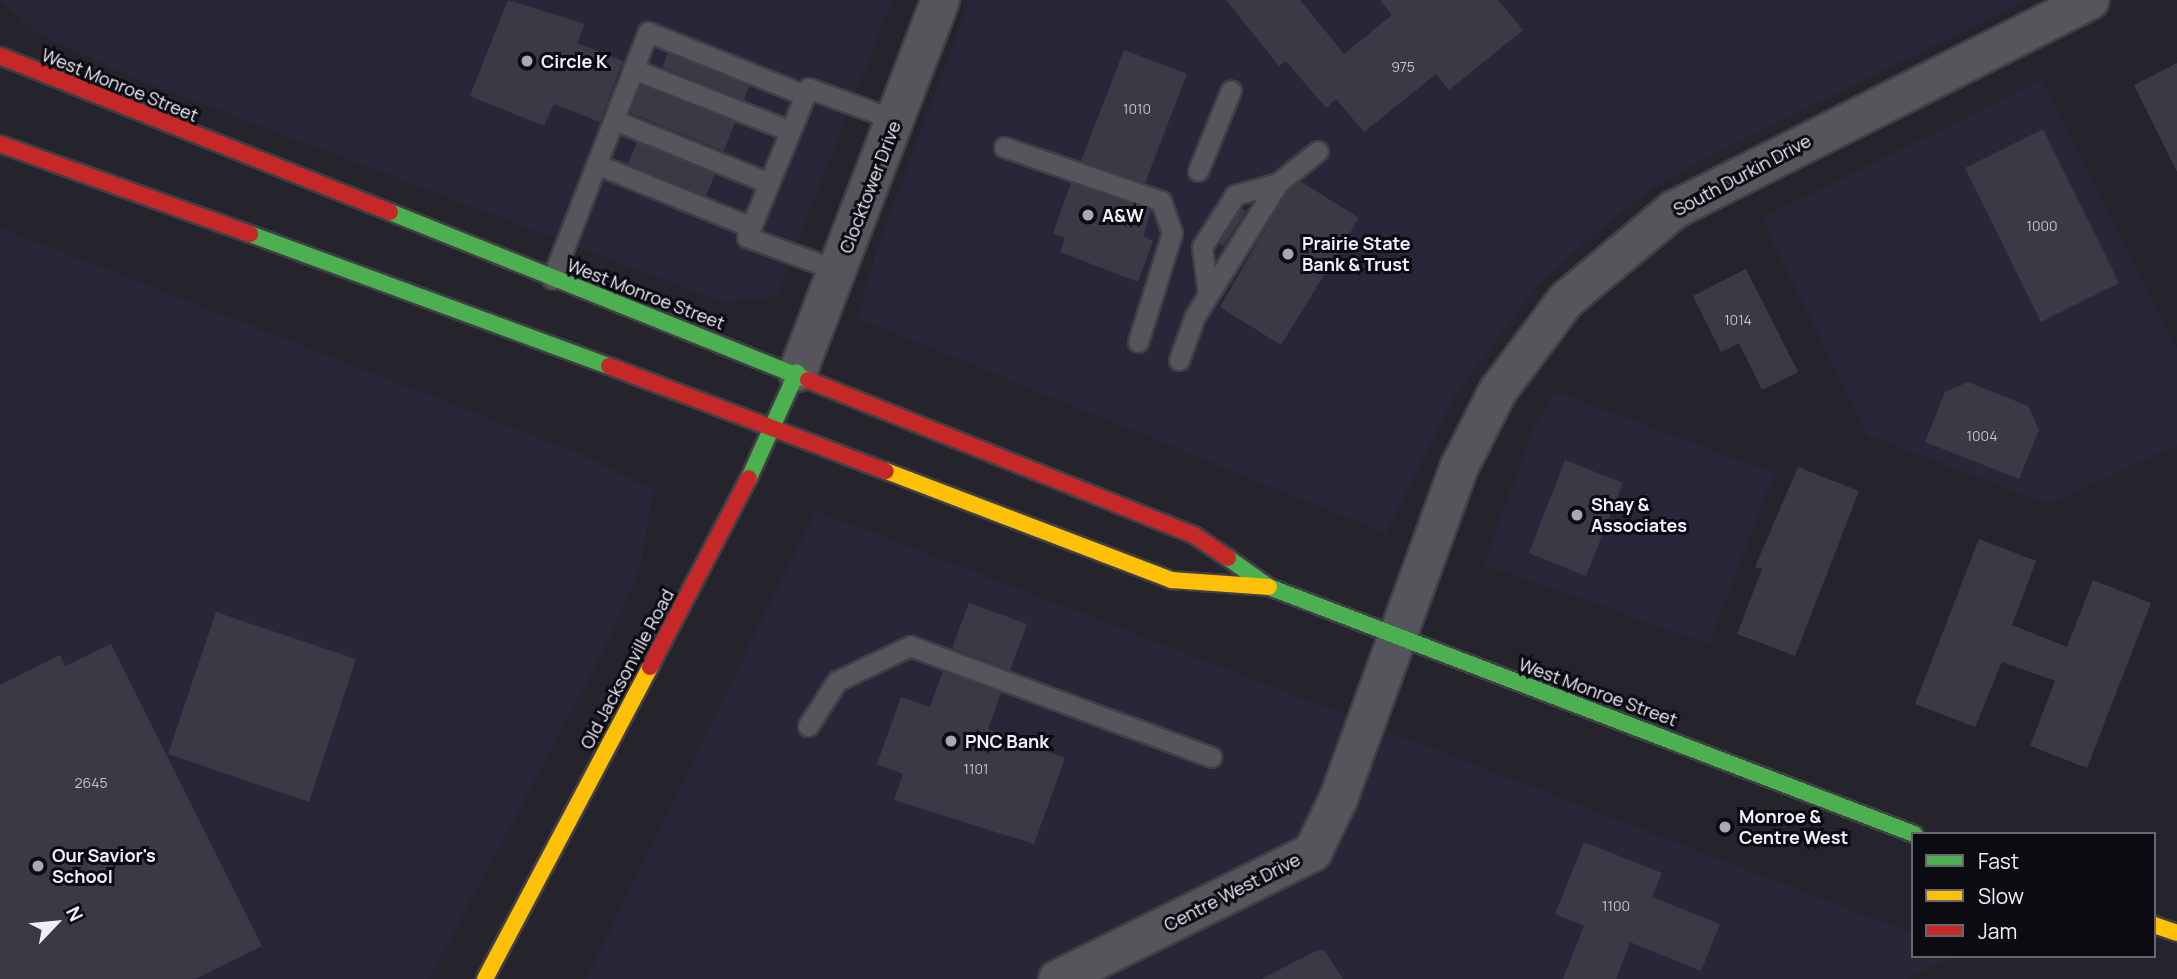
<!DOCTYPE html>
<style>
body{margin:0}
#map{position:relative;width:2177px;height:979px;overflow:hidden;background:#25242c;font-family:Manrope,sans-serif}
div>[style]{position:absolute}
.built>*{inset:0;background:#29263a}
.building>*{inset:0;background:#3c3946}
.roads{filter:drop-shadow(2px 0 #403f46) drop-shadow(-2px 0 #403f46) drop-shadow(0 2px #403f46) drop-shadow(0 -2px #403f46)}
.lane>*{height:19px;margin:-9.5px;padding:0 9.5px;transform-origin:9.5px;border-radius:9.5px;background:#56555c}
.street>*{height:37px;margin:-18.5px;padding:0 18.5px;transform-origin:18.5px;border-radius:18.5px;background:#56555c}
.fast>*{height:16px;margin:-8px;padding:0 8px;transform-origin:8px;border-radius:8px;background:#4caf50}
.slow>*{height:16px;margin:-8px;padding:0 8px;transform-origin:8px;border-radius:8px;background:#ffc107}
.jam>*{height:16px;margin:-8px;padding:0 8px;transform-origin:8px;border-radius:8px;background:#c62828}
.dots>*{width:19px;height:19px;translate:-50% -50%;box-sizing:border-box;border:4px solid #0c0b12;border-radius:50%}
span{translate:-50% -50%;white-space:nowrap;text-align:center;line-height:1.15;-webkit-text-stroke:6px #0c0b12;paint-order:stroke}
.number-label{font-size:14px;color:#c4c2ce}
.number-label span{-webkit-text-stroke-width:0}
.poi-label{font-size:18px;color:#f1effb;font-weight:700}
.left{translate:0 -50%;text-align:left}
.street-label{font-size:18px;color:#f1effb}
.legend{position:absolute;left:1911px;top:832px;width:245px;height:126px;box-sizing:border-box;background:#0c0b12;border:2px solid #68666f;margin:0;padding:9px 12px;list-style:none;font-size:21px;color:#f1effb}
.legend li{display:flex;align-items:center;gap:14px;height:35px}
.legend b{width:35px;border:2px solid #68666f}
.north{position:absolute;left:21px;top:888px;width:70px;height:70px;-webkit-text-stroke:5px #0c0b12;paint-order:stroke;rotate:64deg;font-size:19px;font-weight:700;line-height:28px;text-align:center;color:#f1effb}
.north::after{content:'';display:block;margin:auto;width:24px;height:32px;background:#f1effb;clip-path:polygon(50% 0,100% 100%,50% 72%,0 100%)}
</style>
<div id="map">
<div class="built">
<div style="clip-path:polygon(0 0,892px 0,776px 297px,723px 302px,132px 77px,39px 34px)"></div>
<div style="clip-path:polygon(970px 0,2027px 0,1720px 151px,1653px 187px,1599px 230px,1539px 284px,1455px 396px,1385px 533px,858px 318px,875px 254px)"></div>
<div style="clip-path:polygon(2042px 80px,2177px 350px,2177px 445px,2049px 504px,1867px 435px,1762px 218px)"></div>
<div style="clip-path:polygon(0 228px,580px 454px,654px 490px,639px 572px,601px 655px,429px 979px,0 979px)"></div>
<div style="clip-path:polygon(1555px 392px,1774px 473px,1709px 644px,1484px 564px,1534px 428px)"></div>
<div style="clip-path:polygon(816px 511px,1913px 934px,1913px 956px,1952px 956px,1906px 979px,586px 979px)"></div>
</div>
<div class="building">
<div style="clip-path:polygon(508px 0,585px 24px,577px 43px,623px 61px,600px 122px,554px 104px,544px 126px,470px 96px)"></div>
<div style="clip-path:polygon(1226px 0,1300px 0,1344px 54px,1392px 15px,1380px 0,1498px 0,1523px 30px,1449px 90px,1436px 74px,1364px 132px,1336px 99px,1326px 108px,1286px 61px,1279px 66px)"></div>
<div style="clip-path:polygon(1124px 50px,1187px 74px,1145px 183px,1081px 161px)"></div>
<div style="clip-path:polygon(668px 53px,749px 86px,744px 100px,662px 67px)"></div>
<div style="clip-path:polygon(2177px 63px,2177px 172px,2134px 85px)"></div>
<div style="clip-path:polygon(640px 85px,735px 122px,724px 151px,630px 113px)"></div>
<div style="clip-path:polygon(2043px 129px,2119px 283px,2041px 322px,1965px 168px)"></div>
<div style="clip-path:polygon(637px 142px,715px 174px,706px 196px,628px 164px)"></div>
<div style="clip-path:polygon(1300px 181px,1359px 218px,1281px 345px,1220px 307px,1287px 191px)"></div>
<div style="clip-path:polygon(1071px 183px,1151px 211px,1143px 236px,1153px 241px,1138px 282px,1060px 252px,1065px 238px,1053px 233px)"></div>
<div style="clip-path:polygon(1241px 208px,1246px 211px,1224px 246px,1219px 243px)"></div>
<div style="clip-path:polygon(1746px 269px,1798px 372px,1762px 390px,1739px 343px,1721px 352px,1693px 296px)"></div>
<div style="clip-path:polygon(1968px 382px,2028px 406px,2039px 430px,2019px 479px,1925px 442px,1945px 392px)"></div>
<div style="clip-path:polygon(1565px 460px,1623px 483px,1586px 576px,1529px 553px)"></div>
<div style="clip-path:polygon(1798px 467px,1859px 491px,1795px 656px,1737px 634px,1762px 569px,1755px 567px)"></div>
<div style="clip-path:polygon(1979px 539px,2036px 561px,2012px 625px,2067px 647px,2093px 580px,2151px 603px,2087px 768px,2030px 746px,2055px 681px,2002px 662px,1975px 727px,1915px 704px)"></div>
<div style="clip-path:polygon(969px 603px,1027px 624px,1010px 670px,952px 648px)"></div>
<div style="clip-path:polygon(216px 612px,356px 659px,309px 802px,168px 754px)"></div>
<div style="clip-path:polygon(111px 644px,262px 946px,195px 979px,0 979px,0 685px,60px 655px,65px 666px)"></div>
<div style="clip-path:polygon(943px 671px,1001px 693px,988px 729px,1065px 758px,1034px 844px,894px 800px,903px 774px,877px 764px,901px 697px,930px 707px)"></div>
<div style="clip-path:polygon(1584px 842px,1662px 873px,1652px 897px,1720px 924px,1701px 971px,1630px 942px,1616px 979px,1563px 979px,1584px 926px,1555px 914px)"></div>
<div style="clip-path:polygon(1324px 950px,1343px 979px,1261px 979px,1316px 951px)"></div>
</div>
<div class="roads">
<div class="lane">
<div style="left:633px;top:69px;width:169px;rotate:21.5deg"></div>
<div style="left:614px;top:120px;width:167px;rotate:22.1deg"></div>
<div style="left:1004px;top:147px;width:166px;rotate:19deg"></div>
<div style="left:1161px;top:201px;width:34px;rotate:71deg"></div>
<div style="left:1172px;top:233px;width:114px;rotate:107.3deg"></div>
<div style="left:596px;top:164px;width:167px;rotate:22.1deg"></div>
<div style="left:1198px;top:171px;width:87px;rotate:-67.8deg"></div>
<div style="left:837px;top:270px;width:96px;rotate:-159.9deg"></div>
<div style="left:747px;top:237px;width:11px;rotate:-68deg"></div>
<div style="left:751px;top:227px;width:150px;rotate:-67.7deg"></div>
<div style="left:808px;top:88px;width:94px;rotate:20deg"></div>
<div style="left:552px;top:279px;width:265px;rotate:-68.8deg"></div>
<div style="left:648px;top:32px;width:169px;rotate:21.9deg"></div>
<div style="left:1208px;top:294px;width:47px;rotate:-97.3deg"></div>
<div style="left:1202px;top:247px;width:62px;rotate:-57.6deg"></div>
<div style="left:1235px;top:195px;width:45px;rotate:-15.6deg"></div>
<div style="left:1179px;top:360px;width:47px;rotate:-70deg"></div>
<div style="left:1195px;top:316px;width:157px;rotate:-58deg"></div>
<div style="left:1278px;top:183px;width:51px;rotate:-38.7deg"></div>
<div style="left:808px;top:726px;width:54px;rotate:-57.2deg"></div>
<div style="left:837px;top:681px;width:81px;rotate:-25.6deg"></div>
<div style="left:910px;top:646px;width:321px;rotate:20.2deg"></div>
</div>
<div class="street">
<div style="left:797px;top:372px;width:399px;rotate:-69deg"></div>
<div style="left:1057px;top:979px;width:285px;rotate:-26.5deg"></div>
<div style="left:1312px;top:852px;width:60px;rotate:-64.3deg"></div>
<div style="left:1338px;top:798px;width:353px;rotate:-70deg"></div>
<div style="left:1459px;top:466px;width:84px;rotate:-63.1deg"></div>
<div style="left:1497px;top:391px;width:114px;rotate:-53.2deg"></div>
<div style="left:1565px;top:300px;width:142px;rotate:-39.9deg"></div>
<div style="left:1674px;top:209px;width:465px;rotate:-26.7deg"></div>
</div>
<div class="fast">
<div style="left:390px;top:212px;width:450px;rotate:21.9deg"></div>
<div style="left:250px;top:234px;width:382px;rotate:20.2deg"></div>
<div style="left:749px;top:478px;width:116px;rotate:-65.6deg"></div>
<div style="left:1228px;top:558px;width:50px;rotate:35.3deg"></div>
<div style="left:1269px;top:587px;width:691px;rotate:20.95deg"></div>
</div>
<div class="slow">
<div style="left:886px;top:471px;width:306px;rotate:20.9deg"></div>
<div style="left:1172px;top:580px;width:97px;rotate:4.1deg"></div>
<div style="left:2154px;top:925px;width:24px;rotate:19deg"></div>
<div style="left:485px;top:979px;width:353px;rotate:-62.1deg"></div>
</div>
<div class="jam">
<div style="left:0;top:56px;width:420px;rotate:21.8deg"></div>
<div style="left:0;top:144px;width:266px;rotate:19.8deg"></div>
<div style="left:609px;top:366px;width:296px;rotate:20.8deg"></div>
<div style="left:808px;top:380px;width:416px;rotate:21.9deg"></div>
<div style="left:1194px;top:535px;width:41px;rotate:34.1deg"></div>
<div style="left:650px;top:667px;width:213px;rotate:-62.4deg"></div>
</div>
</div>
<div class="dots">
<div style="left:527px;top:61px;background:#aaa8b3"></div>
<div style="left:1088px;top:215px;background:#aaa8b3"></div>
<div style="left:1288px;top:254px;background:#aaa8b3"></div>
<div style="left:1577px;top:515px;background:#aaa8b3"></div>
<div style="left:951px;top:741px;background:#aaa8b3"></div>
<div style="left:1725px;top:827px;background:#aaa8b3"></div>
<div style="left:38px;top:866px;background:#aaa8b3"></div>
</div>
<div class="number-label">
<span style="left:1403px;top:67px">975</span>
<span style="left:1137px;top:109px">1010</span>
<span style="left:2042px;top:226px">1000</span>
<span style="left:1738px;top:320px">1014</span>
<span style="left:1982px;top:436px">1004</span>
<span style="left:976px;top:769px">1101</span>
<span style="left:91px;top:783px">2645</span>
<span style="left:1616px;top:906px">1100</span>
</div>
<div class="poi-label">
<span class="left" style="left:541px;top:61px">Circle K</span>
<span class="left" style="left:1102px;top:215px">A&amp;W</span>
<span class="left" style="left:1302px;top:254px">Prairie State<br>Bank &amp; Trust</span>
<span class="left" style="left:1591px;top:515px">Shay &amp;<br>Associates</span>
<span class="left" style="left:965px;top:741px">PNC Bank</span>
<span class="left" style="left:1739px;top:827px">Monroe &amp;<br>Centre West</span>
<span class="left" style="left:52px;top:866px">Our Savior's<br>School</span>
</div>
<div class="street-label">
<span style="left:120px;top:85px;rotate:22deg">West Monroe Street</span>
<span style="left:1742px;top:175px;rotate:-28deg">South Durkin Drive</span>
<span style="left:870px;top:187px;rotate:-69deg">Clocktower Drive</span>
<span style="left:646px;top:294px;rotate:21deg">West Monroe Street</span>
<span style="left:627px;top:669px;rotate:-62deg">Old Jacksonville Road</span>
<span style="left:1598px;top:692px;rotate:20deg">West Monroe Street</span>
<span style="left:1232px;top:892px;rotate:-27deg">Centre West Drive</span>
</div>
<ul class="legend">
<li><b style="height:9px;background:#4caf50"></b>Fast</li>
<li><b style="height:9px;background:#ffc107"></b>Slow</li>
<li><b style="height:9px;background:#c62828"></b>Jam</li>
</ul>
<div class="north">N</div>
</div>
